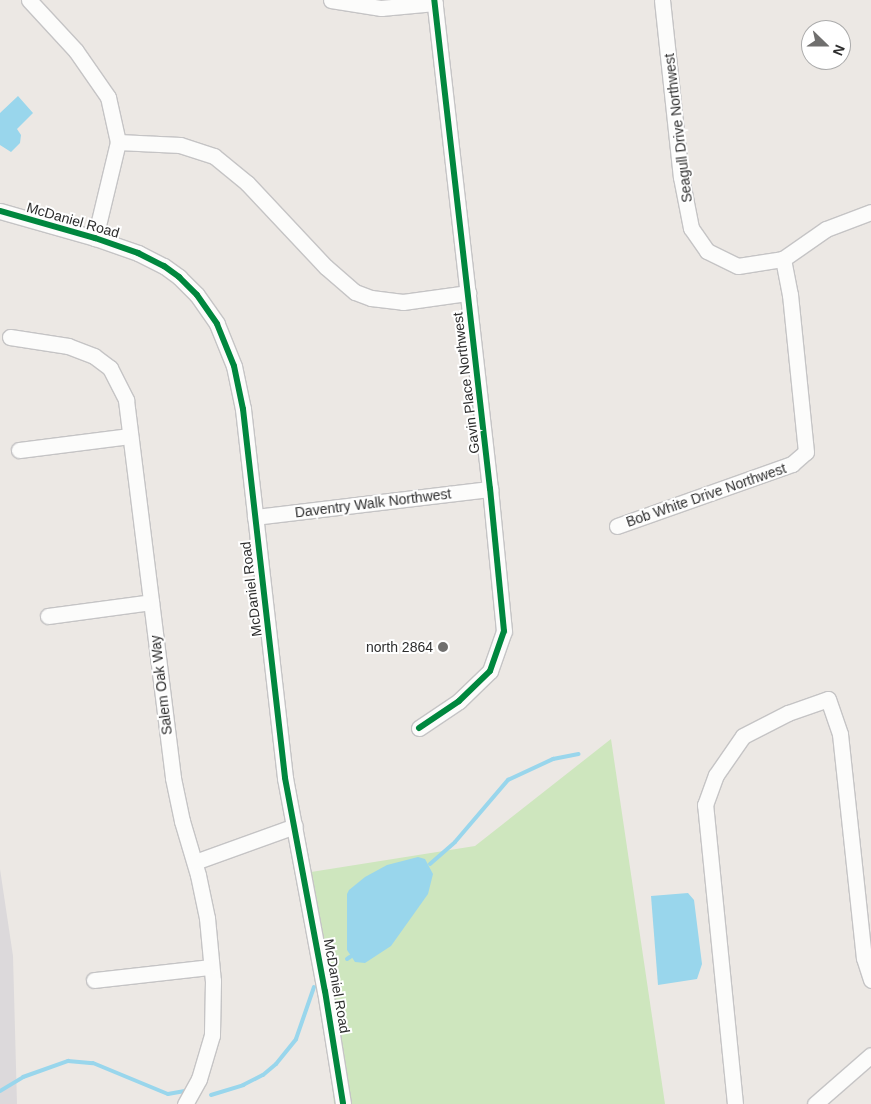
<!DOCTYPE html>
<style>
body{margin:0}
#map{position:relative;width:871px;height:1104px;overflow:hidden;background:#ece8e4;font-family:Helvetica,sans-serif}
div>[style]{position:absolute}
.industrial>*{inset:0;background:#dcd9db}
.green>*{inset:0;background:#cee6be}
.water>*{inset:0;background:#99d6ec}
.stream>*{height:4px;margin:-2px;padding:0 2px;transform-origin:2px;border-radius:2px;background:#99d6ec}
.roads{filter:drop-shadow(1px 0 #c5c4c5) drop-shadow(-1px 0 #c5c4c5) drop-shadow(0 1px #c5c4c5) drop-shadow(0 -1px #c5c4c5)}
.street>*{height:15px;margin:-7.5px;padding:0 7.5px;transform-origin:7.5px;border-radius:7.5px;background:#fcfcfb}
.cycleway>*{height:6px;margin:-3px;padding:0 3px;transform-origin:3px;border-radius:3px;background:#00873e}
.dots>*{width:14px;height:14px;translate:-50% -50%;box-sizing:border-box;border:2px solid #fff;border-radius:50%}
span{translate:-50% -50%;white-space:nowrap;text-align:center;line-height:1.15;-webkit-text-stroke:4px #fff;paint-order:stroke}
.street-label{font-size:14px;color:#2e2e2e}
.poi-label{font-size:14px;color:#2e2e2e}
.right{translate:-100% -50%;text-align:right}
.north{position:absolute;left:801px;top:20px;width:50px;height:50px;box-sizing:border-box;background:#fff;border:1px solid #ababab;border-radius:50%;rotate:112deg;font-size:14px;font-weight:700;line-height:20px;text-align:center;color:#2e2e2e}
.north::after{content:'';display:block;margin:auto;width:18px;height:22px;background:#706f6e;clip-path:polygon(50% 0,100% 100%,50% 72%,0 100%)}
</style>
<div id="map">
<div class="industrial">
<div style="clip-path:polygon(0 869px,13px 956px,17px 1104px,0 1104px)"></div>
</div>
<div class="green">
<div style="clip-path:polygon(611px 739px,665px 1104px,334px 1104px,311px 872px,475px 846px)"></div>
</div>
<div class="water">
<div style="clip-path:polygon(18px 96px,33px 113px,17px 129px,21px 135px,20px 143px,11px 152px,0 145px,0 113px)"></div>
<div style="clip-path:polygon(418px 857px,425px 859px,433px 874px,428px 894px,391px 946px,365px 963px,355px 962px,347px 950px,347px 894px,349px 890px,365px 877px,387px 865px)"></div>
<div style="clip-path:polygon(688px 893px,694px 900px,702px 964px,697px 979px,658px 985px,651px 896px)"></div>
</div>
<div class="stream">
<div style="left:430px;top:864px;width:33px;rotate:-41deg"></div>
<div style="left:455px;top:842px;width:82px;rotate:-49.5deg"></div>
<div style="left:508px;top:780px;width:50px;rotate:-25deg"></div>
<div style="left:553px;top:759px;width:26px;rotate:-11deg"></div>
<div style="left:347px;top:959px;width:4px;rotate:-34deg"></div>
<div style="left:0;top:1091px;width:27px;rotate:-31deg"></div>
<div style="left:23px;top:1077px;width:48px;rotate:-19.6deg"></div>
<div style="left:68px;top:1061px;width:25px;rotate:5deg"></div>
<div style="left:93px;top:1063px;width:81px;rotate:22.5deg"></div>
<div style="left:168px;top:1094px;width:17px;rotate:-10deg"></div>
<div style="left:211px;top:1095px;width:34px;rotate:-17deg"></div>
<div style="left:243px;top:1085px;width:22px;rotate:-27deg"></div>
<div style="left:263px;top:1075px;width:17px;rotate:-40deg"></div>
<div style="left:276px;top:1064px;width:32px;rotate:-51deg"></div>
<div style="left:296px;top:1039px;width:55px;rotate:-70.9deg"></div>
</div>
<div class="roads">
<div class="street">
<div style="left:29px;top:0;width:69px;rotate:47.3deg"></div>
<div style="left:76px;top:51px;width:56px;rotate:55.2deg"></div>
<div style="left:108px;top:97px;width:46px;rotate:77.5deg"></div>
<div style="left:118px;top:142px;width:99px;rotate:103.5deg"></div>
<div style="left:331px;top:0;width:51px;rotate:9.1deg"></div>
<div style="left:381px;top:8px;width:54px;rotate:-5.3deg"></div>
<div style="left:662px;top:0;width:178px;rotate:83.9deg"></div>
<div style="left:681px;top:177px;width:52px;rotate:78.9deg"></div>
<div style="left:691px;top:228px;width:28px;rotate:55deg"></div>
<div style="left:707px;top:251px;width:34px;rotate:26deg"></div>
<div style="left:738px;top:266px;width:46px;rotate:-8.8deg"></div>
<div style="left:783px;top:259px;width:52px;rotate:-34.9deg"></div>
<div style="left:826px;top:229px;width:48px;rotate:-20.7deg"></div>
<div style="left:118px;top:142px;width:62px;rotate:2.8deg"></div>
<div style="left:180px;top:145px;width:36px;rotate:18deg"></div>
<div style="left:214px;top:156px;width:43px;rotate:39.3deg"></div>
<div style="left:247px;top:183px;width:115px;rotate:46.8deg"></div>
<div style="left:326px;top:267px;width:38px;rotate:41deg"></div>
<div style="left:355px;top:292px;width:17px;rotate:21deg"></div>
<div style="left:371px;top:298px;width:32px;rotate:7deg"></div>
<div style="left:403px;top:302px;width:66px;rotate:-7.9deg"></div>
<div style="left:0;top:211px;width:99px;rotate:15.9deg"></div>
<div style="left:95px;top:238px;width:46px;rotate:19.2deg"></div>
<div style="left:138px;top:253px;width:29px;rotate:27deg"></div>
<div style="left:164px;top:266px;width:19px;rotate:36deg"></div>
<div style="left:179px;top:277px;width:25px;rotate:45deg"></div>
<div style="left:197px;top:295px;width:35px;rotate:55deg"></div>
<div style="left:217px;top:324px;width:45px;rotate:68deg"></div>
<div style="left:234px;top:366px;width:44px;rotate:78.2deg"></div>
<div style="left:243px;top:409px;width:371px;rotate:83.5deg"></div>
<div style="left:285px;top:778px;width:217px;rotate:79.4deg"></div>
<div style="left:325px;top:991px;width:114px;rotate:80.9deg"></div>
<div style="left:10px;top:337px;width:59px;rotate:8.8deg"></div>
<div style="left:68px;top:346px;width:28px;rotate:21deg"></div>
<div style="left:94px;top:356px;width:20px;rotate:37deg"></div>
<div style="left:110px;top:368px;width:36px;rotate:63deg"></div>
<div style="left:126px;top:400px;width:381px;rotate:82.9deg"></div>
<div style="left:173px;top:778px;width:44px;rotate:78.2deg"></div>
<div style="left:182px;top:821px;width:56px;rotate:73.5deg"></div>
<div style="left:198px;top:875px;width:44px;rotate:78.2deg"></div>
<div style="left:207px;top:918px;width:63px;rotate:84.6deg"></div>
<div style="left:213px;top:981px;width:54px;rotate:91.1deg"></div>
<div style="left:212px;top:1035px;width:46px;rotate:106.5deg"></div>
<div style="left:199px;top:1079px;width:29px;rotate:119deg"></div>
<div style="left:19px;top:450px;width:112px;rotate:-7.2deg"></div>
<div style="left:255px;top:517px;width:237px;rotate:-6.8deg"></div>
<div style="left:617px;top:526px;width:186px;rotate:-19.5deg"></div>
<div style="left:792px;top:464px;width:18px;rotate:-41deg"></div>
<div style="left:806px;top:452px;width:158px;rotate:-95.8deg"></div>
<div style="left:790px;top:295px;width:37px;rotate:-101deg"></div>
<div style="left:48px;top:616px;width:104px;rotate:-7.7deg"></div>
<div style="left:419px;top:728px;width:48px;rotate:-34deg"></div>
<div style="left:459px;top:701px;width:43px;rotate:-44.1deg"></div>
<div style="left:490px;top:671px;width:42px;rotate:-70.7deg"></div>
<div style="left:504px;top:631px;width:143px;rotate:-95.6deg"></div>
<div style="left:490px;top:489px;width:492px;rotate:-96.5deg"></div>
<div style="left:195px;top:862px;width:106px;rotate:-19.8deg"></div>
<div style="left:94px;top:980px;width:117px;rotate:-6.4deg"></div>
<div style="left:735px;top:1104px;width:301px;rotate:-95.7deg"></div>
<div style="left:705px;top:805px;width:32px;rotate:-70deg"></div>
<div style="left:716px;top:775px;width:47px;rotate:-55.3deg"></div>
<div style="left:743px;top:736px;width:51px;rotate:-27.1deg"></div>
<div style="left:788px;top:713px;width:42px;rotate:-19.3deg"></div>
<div style="left:828px;top:699px;width:37px;rotate:71deg"></div>
<div style="left:840px;top:734px;width:225px;rotate:83.9deg"></div>
<div style="left:864px;top:958px;width:23px;rotate:72deg"></div>
<div style="left:815px;top:1104px;width:74px;rotate:-41.2deg"></div>
</div>
</div>
<div class="cycleway">
<div style="left:0;top:211px;width:99px;rotate:15.9deg"></div>
<div style="left:95px;top:238px;width:46px;rotate:19.2deg"></div>
<div style="left:138px;top:253px;width:29px;rotate:27deg"></div>
<div style="left:164px;top:266px;width:19px;rotate:36deg"></div>
<div style="left:179px;top:277px;width:25px;rotate:45deg"></div>
<div style="left:197px;top:295px;width:35px;rotate:55deg"></div>
<div style="left:217px;top:324px;width:45px;rotate:68deg"></div>
<div style="left:234px;top:366px;width:44px;rotate:78.2deg"></div>
<div style="left:243px;top:409px;width:371px;rotate:83.5deg"></div>
<div style="left:285px;top:778px;width:217px;rotate:79.4deg"></div>
<div style="left:325px;top:991px;width:114px;rotate:80.9deg"></div>
<div style="left:419px;top:728px;width:48px;rotate:-34deg"></div>
<div style="left:459px;top:701px;width:43px;rotate:-44.1deg"></div>
<div style="left:490px;top:671px;width:42px;rotate:-70.7deg"></div>
<div style="left:504px;top:631px;width:143px;rotate:-95.6deg"></div>
<div style="left:490px;top:489px;width:492px;rotate:-96.5deg"></div>
</div>
<div class="dots">
<div style="left:443px;top:647px;background:#706f6e"></div>
</div>
<div class="street-label">
<span style="left:678px;top:128px;rotate:-97deg">Seagull Drive Northwest</span>
<span style="left:73px;top:220px;rotate:16deg">McDaniel Road</span>
<span style="left:466px;top:383px;rotate:-97deg">Gavin Place Northwest</span>
<span style="left:706px;top:495px;rotate:-19deg">Bob White Drive Northwest</span>
<span style="left:373px;top:503px;rotate:-7deg">Daventry Walk Northwest</span>
<span style="left:251px;top:589px;rotate:-97deg">McDaniel Road</span>
<span style="left:161px;top:685px;rotate:-97deg">Salem Oak Way</span>
<span style="left:337px;top:986px;rotate:80deg">McDaniel Road</span>
</div>
<div class="poi-label">
<span class="right" style="left:433px;top:647px">north 2864</span>
</div>
<div class="north">N</div>
</div>
